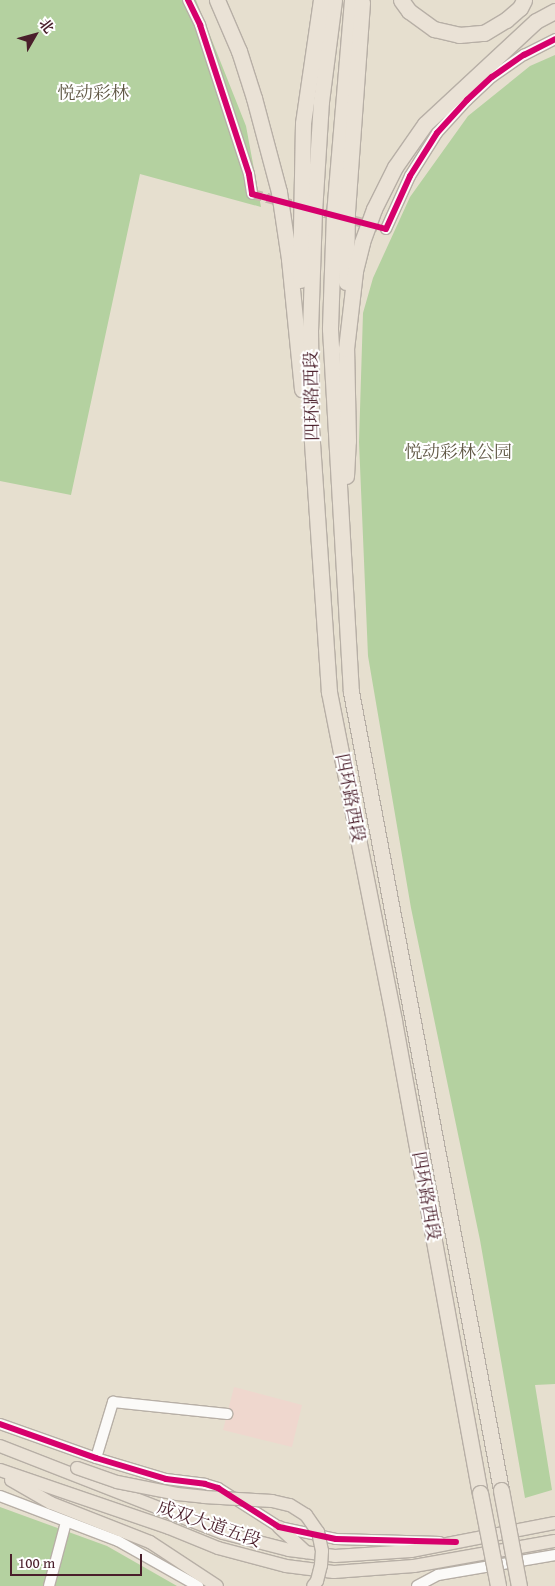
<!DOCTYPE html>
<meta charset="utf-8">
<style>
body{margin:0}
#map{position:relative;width:555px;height:1586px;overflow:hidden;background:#e6dfcf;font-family:"Gentium Book Plus","Noto Serif SC",serif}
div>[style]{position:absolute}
.built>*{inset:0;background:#efd7ce}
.green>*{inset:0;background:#b4d1a0}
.minor-tunnel>*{height:10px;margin-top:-5px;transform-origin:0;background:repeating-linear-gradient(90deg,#c7b9ae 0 10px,transparent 0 15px)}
.roads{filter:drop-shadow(1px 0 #b7afa6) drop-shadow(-1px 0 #b7afa6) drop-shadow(0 1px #b7afa6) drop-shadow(0 -1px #b7afa6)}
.minor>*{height:10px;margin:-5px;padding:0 5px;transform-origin:5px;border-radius:5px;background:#fbfaf8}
.major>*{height:12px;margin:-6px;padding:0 6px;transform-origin:6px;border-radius:6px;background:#eae2d6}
.highway>*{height:15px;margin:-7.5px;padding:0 7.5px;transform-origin:7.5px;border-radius:7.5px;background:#eae2d6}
.bridges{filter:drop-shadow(1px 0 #b7afa6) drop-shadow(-1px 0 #b7afa6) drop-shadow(0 1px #b7afa6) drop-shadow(0 -1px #b7afa6)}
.major-bridge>*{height:12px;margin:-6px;padding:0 6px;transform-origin:6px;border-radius:6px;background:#eae2d6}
.highway-bridge>*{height:15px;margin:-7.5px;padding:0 7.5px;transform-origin:7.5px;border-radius:7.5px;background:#eae2d6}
.cycleway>*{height:6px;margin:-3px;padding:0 3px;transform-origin:3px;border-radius:3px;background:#d6006c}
span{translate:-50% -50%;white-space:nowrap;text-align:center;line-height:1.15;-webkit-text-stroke:4px #fff;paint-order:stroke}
.park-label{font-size:18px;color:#615946}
.street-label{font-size:18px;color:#4a1f2b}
.north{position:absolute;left:10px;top:10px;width:50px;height:50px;-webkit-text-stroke:4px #fff;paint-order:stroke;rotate:52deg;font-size:14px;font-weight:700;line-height:20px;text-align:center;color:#4a1f2b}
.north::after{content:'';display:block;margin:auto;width:18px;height:22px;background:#4a1f2b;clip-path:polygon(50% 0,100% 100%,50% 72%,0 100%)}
.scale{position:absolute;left:10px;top:1554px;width:132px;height:22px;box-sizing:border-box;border:2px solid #4a1f2b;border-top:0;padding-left:6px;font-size:15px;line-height:18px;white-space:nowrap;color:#4a1f2b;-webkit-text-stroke:4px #fff;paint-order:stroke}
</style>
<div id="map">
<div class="built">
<div style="clip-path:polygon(234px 1387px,302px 1405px,292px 1447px,223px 1430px)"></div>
</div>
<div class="green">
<div style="clip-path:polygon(0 0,196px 0,246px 126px,261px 207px,140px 174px,71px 495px,0 481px)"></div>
<div style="clip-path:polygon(555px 55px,555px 1384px,535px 1385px,552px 1490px,525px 1498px,480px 1240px,411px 908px,368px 656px,359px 442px,363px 313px,373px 278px,410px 197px,468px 116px,530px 66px)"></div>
<div style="clip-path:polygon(0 1507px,107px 1546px,177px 1586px,0 1586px)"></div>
</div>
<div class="minor-tunnel">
<div style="left:252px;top:194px;width:138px;rotate:14.6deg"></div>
</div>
<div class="roads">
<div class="minor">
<div style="left:188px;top:0;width:28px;rotate:64deg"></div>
<div style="left:200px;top:25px;width:157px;rotate:71.8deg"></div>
<div style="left:249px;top:174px;width:20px;rotate:81deg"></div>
<div style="left:386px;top:229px;width:58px;rotate:-65.6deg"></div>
<div style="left:410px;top:176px;width:51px;rotate:-57.9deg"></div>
<div style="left:437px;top:133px;width:45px;rotate:-47.7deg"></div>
<div style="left:467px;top:100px;width:34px;rotate:-43deg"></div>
<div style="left:492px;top:77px;width:39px;rotate:-35deg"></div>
<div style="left:524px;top:55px;width:35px;rotate:-27deg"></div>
<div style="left:0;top:1424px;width:102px;rotate:19.5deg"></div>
<div style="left:96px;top:1458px;width:73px;rotate:16.7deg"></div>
<div style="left:166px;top:1479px;width:39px;rotate:7deg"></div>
<div style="left:205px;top:1484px;width:14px;rotate:17deg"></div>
<div style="left:218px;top:1488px;width:72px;rotate:32.6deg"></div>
<div style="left:279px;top:1527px;width:58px;rotate:11.9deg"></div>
<div style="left:336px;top:1539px;width:104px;rotate:1.7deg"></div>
<div style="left:96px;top:1458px;width:59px;rotate:-73.1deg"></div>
<div style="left:113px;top:1402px;width:115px;rotate:6deg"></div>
<div style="left:0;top:1496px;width:126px;rotate:20.9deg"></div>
<div style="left:118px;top:1541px;width:92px;rotate:29.4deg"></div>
<div style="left:49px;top:1586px;width:66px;rotate:-75.1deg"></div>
<div style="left:417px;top:1586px;width:24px;rotate:-28deg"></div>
<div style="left:438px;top:1575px;width:119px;rotate:-9.7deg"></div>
</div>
<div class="major">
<div style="left:0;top:1446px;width:239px;rotate:21.3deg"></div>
<div style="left:223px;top:1533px;width:68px;rotate:14.4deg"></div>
<div style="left:289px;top:1550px;width:46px;rotate:7.4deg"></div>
<div style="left:335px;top:1556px;width:76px;rotate:-3.8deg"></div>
<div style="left:411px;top:1551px;width:147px;rotate:-11deg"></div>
<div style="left:0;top:1470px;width:179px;rotate:18.9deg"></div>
<div style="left:169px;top:1528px;width:53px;rotate:22.2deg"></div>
<div style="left:218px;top:1548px;width:70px;rotate:14.8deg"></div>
<div style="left:286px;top:1566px;width:48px;rotate:7.1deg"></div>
<div style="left:334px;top:1572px;width:80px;rotate:-4.3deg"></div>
<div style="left:414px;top:1566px;width:143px;rotate:-10.1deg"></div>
<div style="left:11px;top:1480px;width:46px;rotate:29.9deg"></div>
<div style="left:51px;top:1503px;width:106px;rotate:21.5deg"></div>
<div style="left:150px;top:1542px;width:80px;rotate:33.3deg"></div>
<div style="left:279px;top:1527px;width:37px;rotate:43deg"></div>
</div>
<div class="highway">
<div style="left:217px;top:0;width:56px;rotate:66.7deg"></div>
<div style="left:239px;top:51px;width:49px;rotate:72.3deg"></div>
<div style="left:254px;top:98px;width:97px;rotate:75.1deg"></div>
<div style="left:279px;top:192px;width:68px;rotate:81.5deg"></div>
<div style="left:289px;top:259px;width:131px;rotate:84.3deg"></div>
<div style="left:334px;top:0;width:102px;rotate:97.3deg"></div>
<div style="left:321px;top:101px;width:110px;rotate:93.6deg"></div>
<div style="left:314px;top:211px;width:118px;rotate:91.9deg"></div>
<div style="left:310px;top:329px;width:99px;rotate:89.4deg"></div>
<div style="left:311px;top:428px;width:265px;rotate:86.1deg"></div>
<div style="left:329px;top:692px;width:335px;rotate:78.8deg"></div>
<div style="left:394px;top:1021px;width:480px;rotate:79.7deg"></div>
<div style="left:352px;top:0;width:214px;rotate:94.8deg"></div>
<div style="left:334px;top:213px;width:116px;rotate:92deg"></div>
<div style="left:330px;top:329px;width:364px;rotate:86.7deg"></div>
<div style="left:351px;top:692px;width:812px;rotate:79.35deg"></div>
<div style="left:401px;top:0;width:14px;rotate:54deg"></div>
<div style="left:409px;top:11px;width:31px;rotate:36deg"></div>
<div style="left:434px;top:29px;width:26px;rotate:13deg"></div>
<div style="left:459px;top:35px;width:25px;rotate:-5deg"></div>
<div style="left:484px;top:33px;width:26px;rotate:-31deg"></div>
<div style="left:506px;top:20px;width:18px;rotate:-41deg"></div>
<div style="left:520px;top:8px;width:9px;rotate:-63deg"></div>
<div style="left:300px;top:280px;width:157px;rotate:-88.9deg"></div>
<div style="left:303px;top:123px;width:124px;rotate:-81.7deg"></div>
<div style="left:346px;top:282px;width:70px;rotate:-89.2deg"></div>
<div style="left:347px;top:212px;width:210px;rotate:-85.9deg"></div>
<div style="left:346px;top:476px;width:35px;rotate:-87deg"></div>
<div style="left:348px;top:441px;width:92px;rotate:-91.2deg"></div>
<div style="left:346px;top:349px;width:79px;rotate:-83.4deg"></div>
<div style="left:355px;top:271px;width:30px;rotate:-76deg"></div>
<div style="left:362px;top:242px;width:35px;rotate:-70deg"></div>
<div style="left:374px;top:209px;width:47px;rotate:-63.4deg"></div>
<div style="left:395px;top:167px;width:52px;rotate:-55.1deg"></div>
<div style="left:425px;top:124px;width:151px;rotate:-42.9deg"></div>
<div style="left:536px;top:21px;width:21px;rotate:-28deg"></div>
</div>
</div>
<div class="bridges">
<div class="major-bridge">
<div style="left:77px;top:1468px;width:42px;rotate:19.3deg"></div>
<div style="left:117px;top:1482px;width:61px;rotate:11.3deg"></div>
<div style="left:177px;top:1494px;width:27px;rotate:6deg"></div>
<div style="left:204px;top:1497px;width:68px;rotate:3.4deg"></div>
<div style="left:272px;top:1501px;width:18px;rotate:13deg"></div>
<div style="left:290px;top:1505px;width:19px;rotate:32deg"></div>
<div style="left:306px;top:1515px;width:21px;rotate:55deg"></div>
<div style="left:318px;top:1532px;width:19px;rotate:78deg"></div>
<div style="left:322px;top:1551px;width:14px;rotate:94deg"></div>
<div style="left:321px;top:1565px;width:16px;rotate:104deg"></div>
<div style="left:317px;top:1581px;width:6px;rotate:129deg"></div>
</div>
<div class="highway-bridge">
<div style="left:501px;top:1490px;width:98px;rotate:79.4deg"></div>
<div style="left:480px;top:1493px;width:95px;rotate:79deg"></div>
</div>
</div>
<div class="cycleway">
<div style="left:188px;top:0;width:28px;rotate:64deg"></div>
<div style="left:200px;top:25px;width:157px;rotate:71.8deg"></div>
<div style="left:249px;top:174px;width:20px;rotate:81deg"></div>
<div style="left:252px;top:194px;width:138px;rotate:14.6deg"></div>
<div style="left:386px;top:229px;width:58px;rotate:-65.6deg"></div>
<div style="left:410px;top:176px;width:51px;rotate:-57.9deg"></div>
<div style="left:437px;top:133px;width:45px;rotate:-47.7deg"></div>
<div style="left:467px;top:100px;width:34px;rotate:-43deg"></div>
<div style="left:492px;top:77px;width:39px;rotate:-35deg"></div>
<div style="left:524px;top:55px;width:35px;rotate:-27deg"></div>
<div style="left:0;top:1424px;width:102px;rotate:19.5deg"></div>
<div style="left:96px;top:1458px;width:73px;rotate:16.7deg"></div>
<div style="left:166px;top:1479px;width:39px;rotate:7deg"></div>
<div style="left:205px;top:1484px;width:14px;rotate:17deg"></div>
<div style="left:218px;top:1488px;width:72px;rotate:32.6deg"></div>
<div style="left:279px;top:1527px;width:58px;rotate:11.9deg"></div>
<div style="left:336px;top:1539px;width:120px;rotate:1.4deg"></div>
</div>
<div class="park-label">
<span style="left:93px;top:93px">悦动彩林</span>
<span style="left:458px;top:452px">悦动彩林公园</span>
</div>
<div class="street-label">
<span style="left:312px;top:396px;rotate:-91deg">四环路西段</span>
<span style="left:350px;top:798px;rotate:79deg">四环路西段</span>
<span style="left:426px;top:1196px;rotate:80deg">四环路西段</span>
<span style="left:209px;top:1524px;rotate:19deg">成双大道五段</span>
</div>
<div class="north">北</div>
<div class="scale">100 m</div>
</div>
